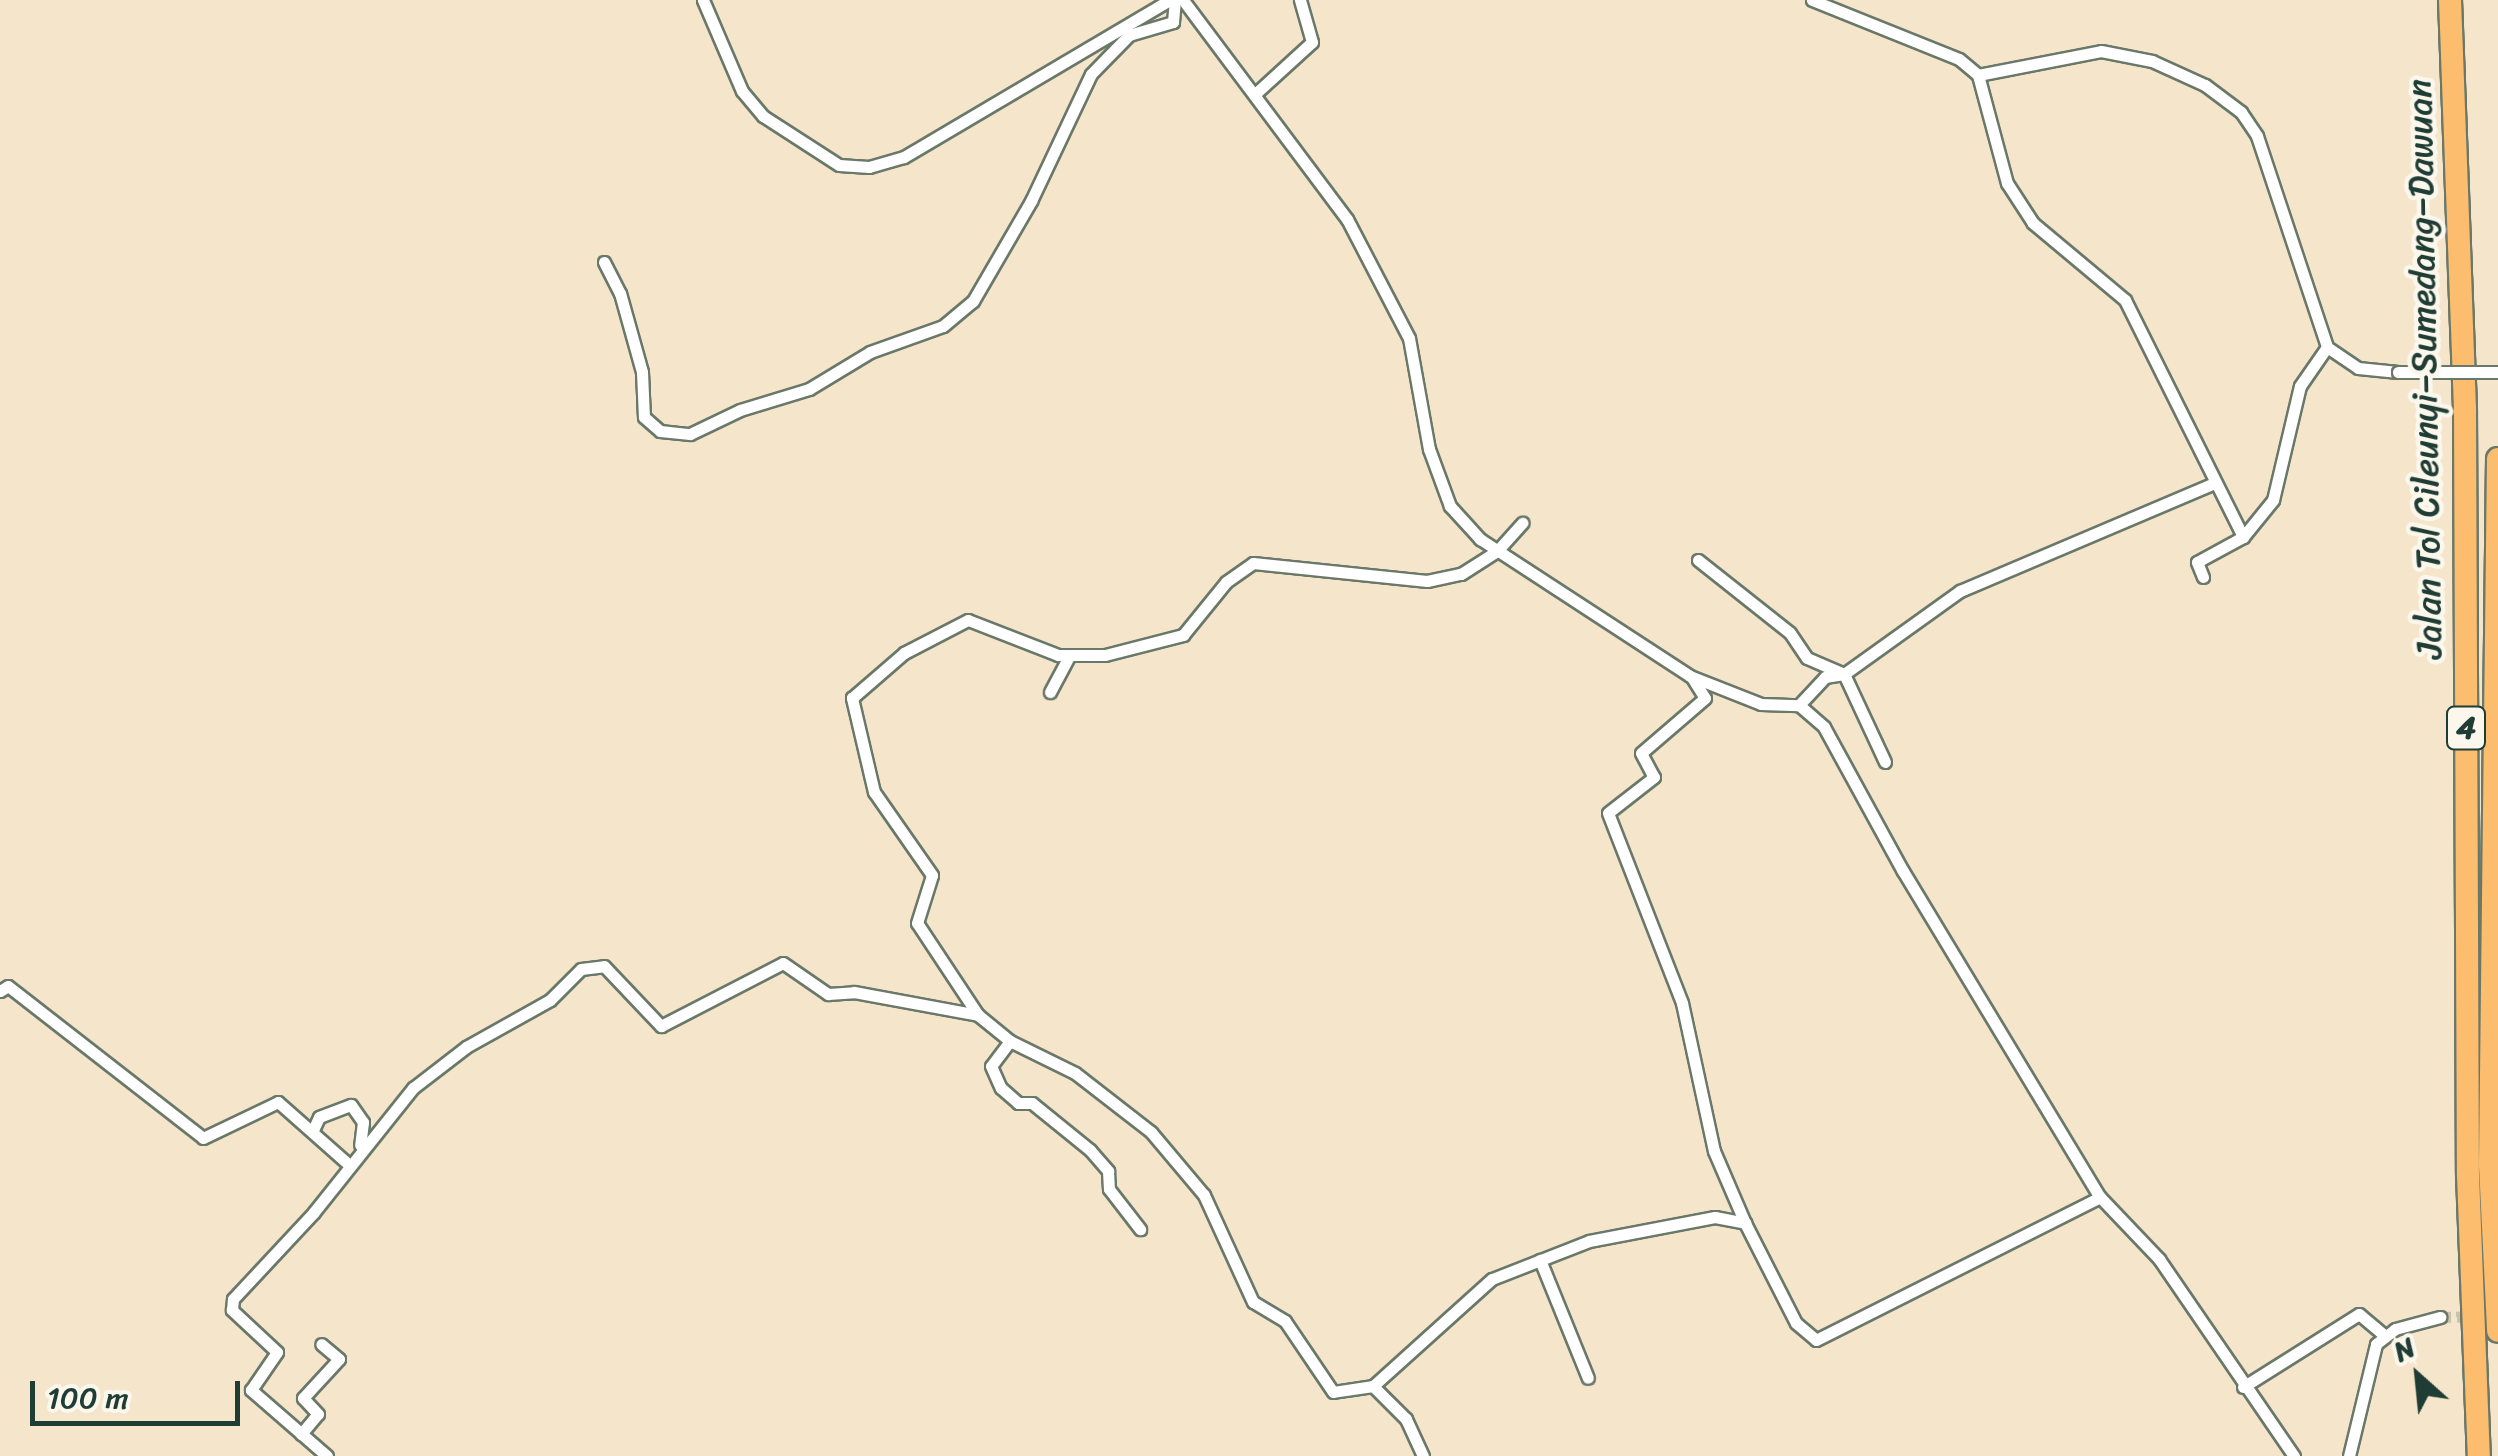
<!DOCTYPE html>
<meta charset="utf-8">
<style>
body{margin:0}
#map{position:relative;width:2498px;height:1456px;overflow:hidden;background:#f4e5cb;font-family:Sriracha,sans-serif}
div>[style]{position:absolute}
.minor-tunnel>*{height:11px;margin-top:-5.5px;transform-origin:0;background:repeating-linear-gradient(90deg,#c9c3ad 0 11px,transparent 0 16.5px)}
.roads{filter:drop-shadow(2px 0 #6a7869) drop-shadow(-2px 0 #6a7869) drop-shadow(0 2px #6a7869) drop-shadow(0 -2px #6a7869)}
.minor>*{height:11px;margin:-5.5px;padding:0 5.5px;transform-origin:5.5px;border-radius:5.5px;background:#fff}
.motorway>*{height:22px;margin:-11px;padding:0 11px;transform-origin:11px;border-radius:11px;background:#fcbd6f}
.bridges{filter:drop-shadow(2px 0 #6a7869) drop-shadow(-2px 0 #6a7869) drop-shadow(0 2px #6a7869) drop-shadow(0 -2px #6a7869)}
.minor-bridge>*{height:11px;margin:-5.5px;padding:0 5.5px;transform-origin:5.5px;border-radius:5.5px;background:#fff}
span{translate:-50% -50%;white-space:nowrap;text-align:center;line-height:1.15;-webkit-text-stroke:9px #fbf7ec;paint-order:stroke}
.shield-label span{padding:2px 8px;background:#fbf7ec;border:2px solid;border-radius:8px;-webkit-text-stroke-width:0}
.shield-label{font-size:32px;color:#1f3d34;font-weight:700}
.street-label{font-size:35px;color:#1f3d34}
.north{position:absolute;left:2368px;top:1326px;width:100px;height:100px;-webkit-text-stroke:8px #fbf7ec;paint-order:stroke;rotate:333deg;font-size:28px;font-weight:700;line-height:40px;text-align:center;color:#1f3d34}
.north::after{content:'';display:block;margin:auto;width:35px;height:45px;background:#1f3d34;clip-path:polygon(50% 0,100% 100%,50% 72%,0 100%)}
.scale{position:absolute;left:30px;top:1381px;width:210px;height:45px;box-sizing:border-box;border:5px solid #1f3d34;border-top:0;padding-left:12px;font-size:30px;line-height:35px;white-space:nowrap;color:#1f3d34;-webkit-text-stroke:8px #fbf7ec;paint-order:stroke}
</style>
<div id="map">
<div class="minor-tunnel">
<div style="left:2440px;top:1317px;width:58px;rotate:-1deg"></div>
</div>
<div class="roads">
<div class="minor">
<div style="left:703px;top:0;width:99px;rotate:66.8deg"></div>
<div style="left:742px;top:91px;width:33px;rotate:50deg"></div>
<div style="left:763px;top:116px;width:90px;rotate:32.8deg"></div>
<div style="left:839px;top:165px;width:30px;rotate:4deg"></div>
<div style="left:869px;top:167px;width:36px;rotate:-16deg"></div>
<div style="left:904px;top:157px;width:308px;rotate:-30.6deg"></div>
<div style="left:1183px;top:0;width:274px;rotate:53.2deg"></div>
<div style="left:1347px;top:219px;width:134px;rotate:62.5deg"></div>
<div style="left:1409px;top:338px;width:113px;rotate:79.8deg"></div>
<div style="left:1429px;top:449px;width:61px;rotate:69.8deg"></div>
<div style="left:1450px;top:506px;width:45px;rotate:47.7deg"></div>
<div style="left:1480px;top:539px;width:251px;rotate:33.1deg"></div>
<div style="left:1690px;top:676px;width:76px;rotate:21.5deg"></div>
<div style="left:1761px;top:704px;width:38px;rotate:2deg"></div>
<div style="left:1799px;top:705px;width:33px;rotate:41deg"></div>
<div style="left:1824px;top:727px;width:164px;rotate:61.3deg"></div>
<div style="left:1903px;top:871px;width:381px;rotate:58.9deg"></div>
<div style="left:2100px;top:1197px;width:86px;rotate:46.4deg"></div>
<div style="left:2159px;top:1259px;width:239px;rotate:55.6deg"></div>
<div style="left:1812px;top:0;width:158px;rotate:21.9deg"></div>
<div style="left:1959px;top:59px;width:25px;rotate:40deg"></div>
<div style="left:1978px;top:75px;width:125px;rotate:-11deg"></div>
<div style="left:2101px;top:51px;width:52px;rotate:11.1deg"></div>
<div style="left:2152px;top:61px;width:58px;rotate:24.4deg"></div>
<div style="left:2205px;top:85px;width:45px;rotate:36.9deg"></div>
<div style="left:2241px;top:112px;width:29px;rotate:56deg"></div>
<div style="left:2257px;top:136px;width:222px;rotate:71.6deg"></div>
<div style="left:2327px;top:347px;width:37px;rotate:34deg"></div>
<div style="left:2358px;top:368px;width:40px;rotate:5.7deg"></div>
<div style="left:1978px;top:75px;width:112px;rotate:75deg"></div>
<div style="left:2007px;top:183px;width:48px;rotate:57deg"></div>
<div style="left:2033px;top:223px;width:120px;rotate:39.9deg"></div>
<div style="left:2125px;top:300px;width:265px;rotate:63.5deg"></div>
<div style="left:2243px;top:537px;width:48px;rotate:-51deg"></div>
<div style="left:2273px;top:500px;width:117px;rotate:-76.7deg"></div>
<div style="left:2300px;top:386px;width:47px;rotate:-55.3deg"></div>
<div style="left:1255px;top:94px;width:77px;rotate:-42.4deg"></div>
<div style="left:1312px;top:42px;width:44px;rotate:-105.9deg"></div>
<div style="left:604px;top:262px;width:35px;rotate:63deg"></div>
<div style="left:620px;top:293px;width:82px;rotate:74.4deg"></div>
<div style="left:642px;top:372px;width:45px;rotate:87.5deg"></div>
<div style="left:644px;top:417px;width:21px;rotate:41deg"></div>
<div style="left:660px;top:431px;width:30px;rotate:6deg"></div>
<div style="left:690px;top:434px;width:55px;rotate:-25.6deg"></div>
<div style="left:740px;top:410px;width:72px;rotate:-16.9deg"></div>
<div style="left:809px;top:389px;width:71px;rotate:-31.2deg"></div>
<div style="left:870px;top:352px;width:77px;rotate:-19.6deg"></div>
<div style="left:943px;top:326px;width:39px;rotate:-40deg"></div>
<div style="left:973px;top:301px;width:116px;rotate:-59.9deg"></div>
<div style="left:1031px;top:201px;width:140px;rotate:-64.7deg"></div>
<div style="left:1091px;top:74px;width:54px;rotate:-45.7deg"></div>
<div style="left:1129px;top:35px;width:46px;rotate:-16.5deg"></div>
<div style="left:1173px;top:22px;width:22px;rotate:-85deg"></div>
<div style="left:1698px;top:560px;width:117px;rotate:38.4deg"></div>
<div style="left:1790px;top:633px;width:30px;rotate:56deg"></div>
<div style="left:1807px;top:658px;width:40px;rotate:23.4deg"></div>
<div style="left:1844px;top:674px;width:97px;rotate:65deg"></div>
<div style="left:2203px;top:577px;width:16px;rotate:-112deg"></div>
<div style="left:2197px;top:562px;width:52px;rotate:-28.5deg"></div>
<div style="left:1693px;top:679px;width:22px;rotate:58deg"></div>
<div style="left:1705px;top:698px;width:84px;rotate:139.3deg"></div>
<div style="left:1641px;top:753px;width:27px;rotate:62deg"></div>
<div style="left:1654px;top:777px;width:58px;rotate:142deg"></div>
<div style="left:1608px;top:813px;width:204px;rotate:68.7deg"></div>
<div style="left:1682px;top:1003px;width:151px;rotate:77.8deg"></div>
<div style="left:1714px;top:1151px;width:78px;rotate:66.7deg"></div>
<div style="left:1050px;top:692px;width:40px;rotate:-62deg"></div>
<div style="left:1799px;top:705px;width:38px;rotate:-47deg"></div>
<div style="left:1825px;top:677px;width:19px;rotate:-9deg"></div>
<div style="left:1844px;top:674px;width:143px;rotate:-35.6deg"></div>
<div style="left:1960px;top:591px;width:277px;rotate:-23deg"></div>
<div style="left:0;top:991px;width:9px;rotate:-32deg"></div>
<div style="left:8px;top:986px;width:247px;rotate:37.9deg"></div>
<div style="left:203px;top:1138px;width:83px;rotate:-25.6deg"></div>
<div style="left:278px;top:1102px;width:92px;rotate:41.5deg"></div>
<div style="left:1010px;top:1041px;width:31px;rotate:127deg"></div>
<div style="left:991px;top:1066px;width:24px;rotate:66deg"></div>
<div style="left:1001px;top:1088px;width:23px;rotate:41deg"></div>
<div style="left:1018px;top:1103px;width:14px"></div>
<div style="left:1032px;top:1103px;width:75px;rotate:39deg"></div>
<div style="left:1090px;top:1150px;width:28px;rotate:49deg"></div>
<div style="left:1108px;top:1171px;width:18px;rotate:87deg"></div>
<div style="left:1109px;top:1189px;width:51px;rotate:52.2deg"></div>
<div style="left:313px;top:1130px;width:14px;rotate:-65deg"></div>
<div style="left:319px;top:1117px;width:34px;rotate:-21deg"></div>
<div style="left:351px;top:1105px;width:21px;rotate:55deg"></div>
<div style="left:363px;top:1122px;width:23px;rotate:97deg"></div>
<div style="left:1540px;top:1260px;width:127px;rotate:67.9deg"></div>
<div style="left:1373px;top:1386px;width:40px;rotate:171.5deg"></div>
<div style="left:1333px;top:1392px;width:86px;rotate:-124.1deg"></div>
<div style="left:1285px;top:1321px;width:37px;rotate:-149deg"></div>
<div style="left:1253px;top:1302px;width:118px;rotate:-114.6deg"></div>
<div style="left:1204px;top:1195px;width:82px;rotate:-130.1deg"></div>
<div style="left:1151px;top:1132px;width:96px;rotate:-142.2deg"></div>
<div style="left:1075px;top:1073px;width:72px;rotate:-153.8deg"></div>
<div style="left:1010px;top:1041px;width:41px;rotate:-140.9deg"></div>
<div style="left:978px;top:1015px;width:110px;rotate:-123.5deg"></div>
<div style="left:917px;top:923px;width:50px;rotate:-72.6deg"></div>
<div style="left:932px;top:875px;width:101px;rotate:-124.9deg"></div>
<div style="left:874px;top:792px;width:97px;rotate:-103.2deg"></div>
<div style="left:852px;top:698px;width:69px;rotate:-40.9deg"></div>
<div style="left:904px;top:653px;width:72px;rotate:-27.3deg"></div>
<div style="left:968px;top:620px;width:97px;rotate:21.3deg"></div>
<div style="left:1058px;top:655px;width:47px"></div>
<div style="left:1105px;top:655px;width:81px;rotate:-14.4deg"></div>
<div style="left:1183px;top:635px;width:68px;rotate:-50.9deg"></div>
<div style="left:1226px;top:582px;width:33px;rotate:-35deg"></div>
<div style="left:1253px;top:563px;width:175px;rotate:5.9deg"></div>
<div style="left:1427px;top:581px;width:35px;rotate:-12deg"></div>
<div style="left:1461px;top:574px;width:43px;rotate:-32.6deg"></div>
<div style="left:1497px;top:551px;width:38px;rotate:-48deg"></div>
<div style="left:2243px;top:1387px;width:137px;rotate:-32.2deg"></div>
<div style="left:2359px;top:1314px;width:33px;rotate:40deg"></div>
<div style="left:301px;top:1434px;width:26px;rotate:-50deg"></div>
<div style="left:318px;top:1414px;width:22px;rotate:-133deg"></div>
<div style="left:303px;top:1398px;width:53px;rotate:-47.3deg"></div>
<div style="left:339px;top:1359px;width:23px;rotate:-140deg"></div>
<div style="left:327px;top:1456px;width:101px;rotate:-139deg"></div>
<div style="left:251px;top:1390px;width:46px;rotate:-55.6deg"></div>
<div style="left:277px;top:1352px;width:62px;rotate:-137deg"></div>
<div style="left:232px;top:1310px;width:11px;rotate:-85deg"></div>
<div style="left:233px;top:1299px;width:119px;rotate:-47deg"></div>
<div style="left:314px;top:1212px;width:159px;rotate:-51.4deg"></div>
<div style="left:413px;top:1088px;width:67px;rotate:-37.7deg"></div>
<div style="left:466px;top:1047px;width:96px;rotate:-29.2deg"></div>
<div style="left:550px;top:1000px;width:44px;rotate:-45deg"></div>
<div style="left:581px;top:969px;width:23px;rotate:-7deg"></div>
<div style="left:604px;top:966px;width:83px;rotate:46.5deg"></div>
<div style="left:661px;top:1026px;width:137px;rotate:-27.3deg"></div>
<div style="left:783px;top:963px;width:55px;rotate:34.6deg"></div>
<div style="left:828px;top:994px;width:26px;rotate:-4deg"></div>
<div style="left:854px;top:992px;width:126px;rotate:10.5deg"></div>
<div style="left:1423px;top:1456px;width:41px;rotate:-114.7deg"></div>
<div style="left:1406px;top:1419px;width:47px;rotate:-135deg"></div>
<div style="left:1373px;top:1386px;width:160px;rotate:-42deg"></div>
<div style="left:1492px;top:1279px;width:104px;rotate:-21.4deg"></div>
<div style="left:1589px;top:1241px;width:128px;rotate:-10.8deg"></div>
<div style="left:1715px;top:1217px;width:31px;rotate:11deg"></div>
<div style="left:1745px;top:1223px;width:112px;rotate:63deg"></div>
<div style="left:1796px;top:1323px;width:26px;rotate:40deg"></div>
<div style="left:1816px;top:1340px;width:318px;rotate:-26.7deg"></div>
<div style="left:2349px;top:1456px;width:115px;rotate:-76.4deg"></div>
<div style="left:2376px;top:1344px;width:24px;rotate:-38deg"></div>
<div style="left:2395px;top:1329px;width:47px;rotate:-14.9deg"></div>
</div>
<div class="motorway">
<div style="left:2450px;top:0;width:409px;rotate:87.9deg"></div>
<div style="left:2465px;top:409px;width:766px;rotate:89.78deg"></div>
<div style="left:2468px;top:1175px;width:281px;rotate:87.8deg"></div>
<div style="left:2498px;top:459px;width:706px;rotate:90.65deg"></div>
<div style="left:2490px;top:1165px;width:166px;rotate:87.2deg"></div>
</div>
</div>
<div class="bridges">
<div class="minor-bridge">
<div style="left:2398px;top:372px;width:100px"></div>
</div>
</div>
<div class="shield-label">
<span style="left:2466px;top:728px">4</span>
</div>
<div class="street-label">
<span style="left:2424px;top:369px;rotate:-91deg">Jalan Tol Cileunyi–Sumedang–Dawuan</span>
</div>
<div class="north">N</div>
<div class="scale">100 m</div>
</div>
